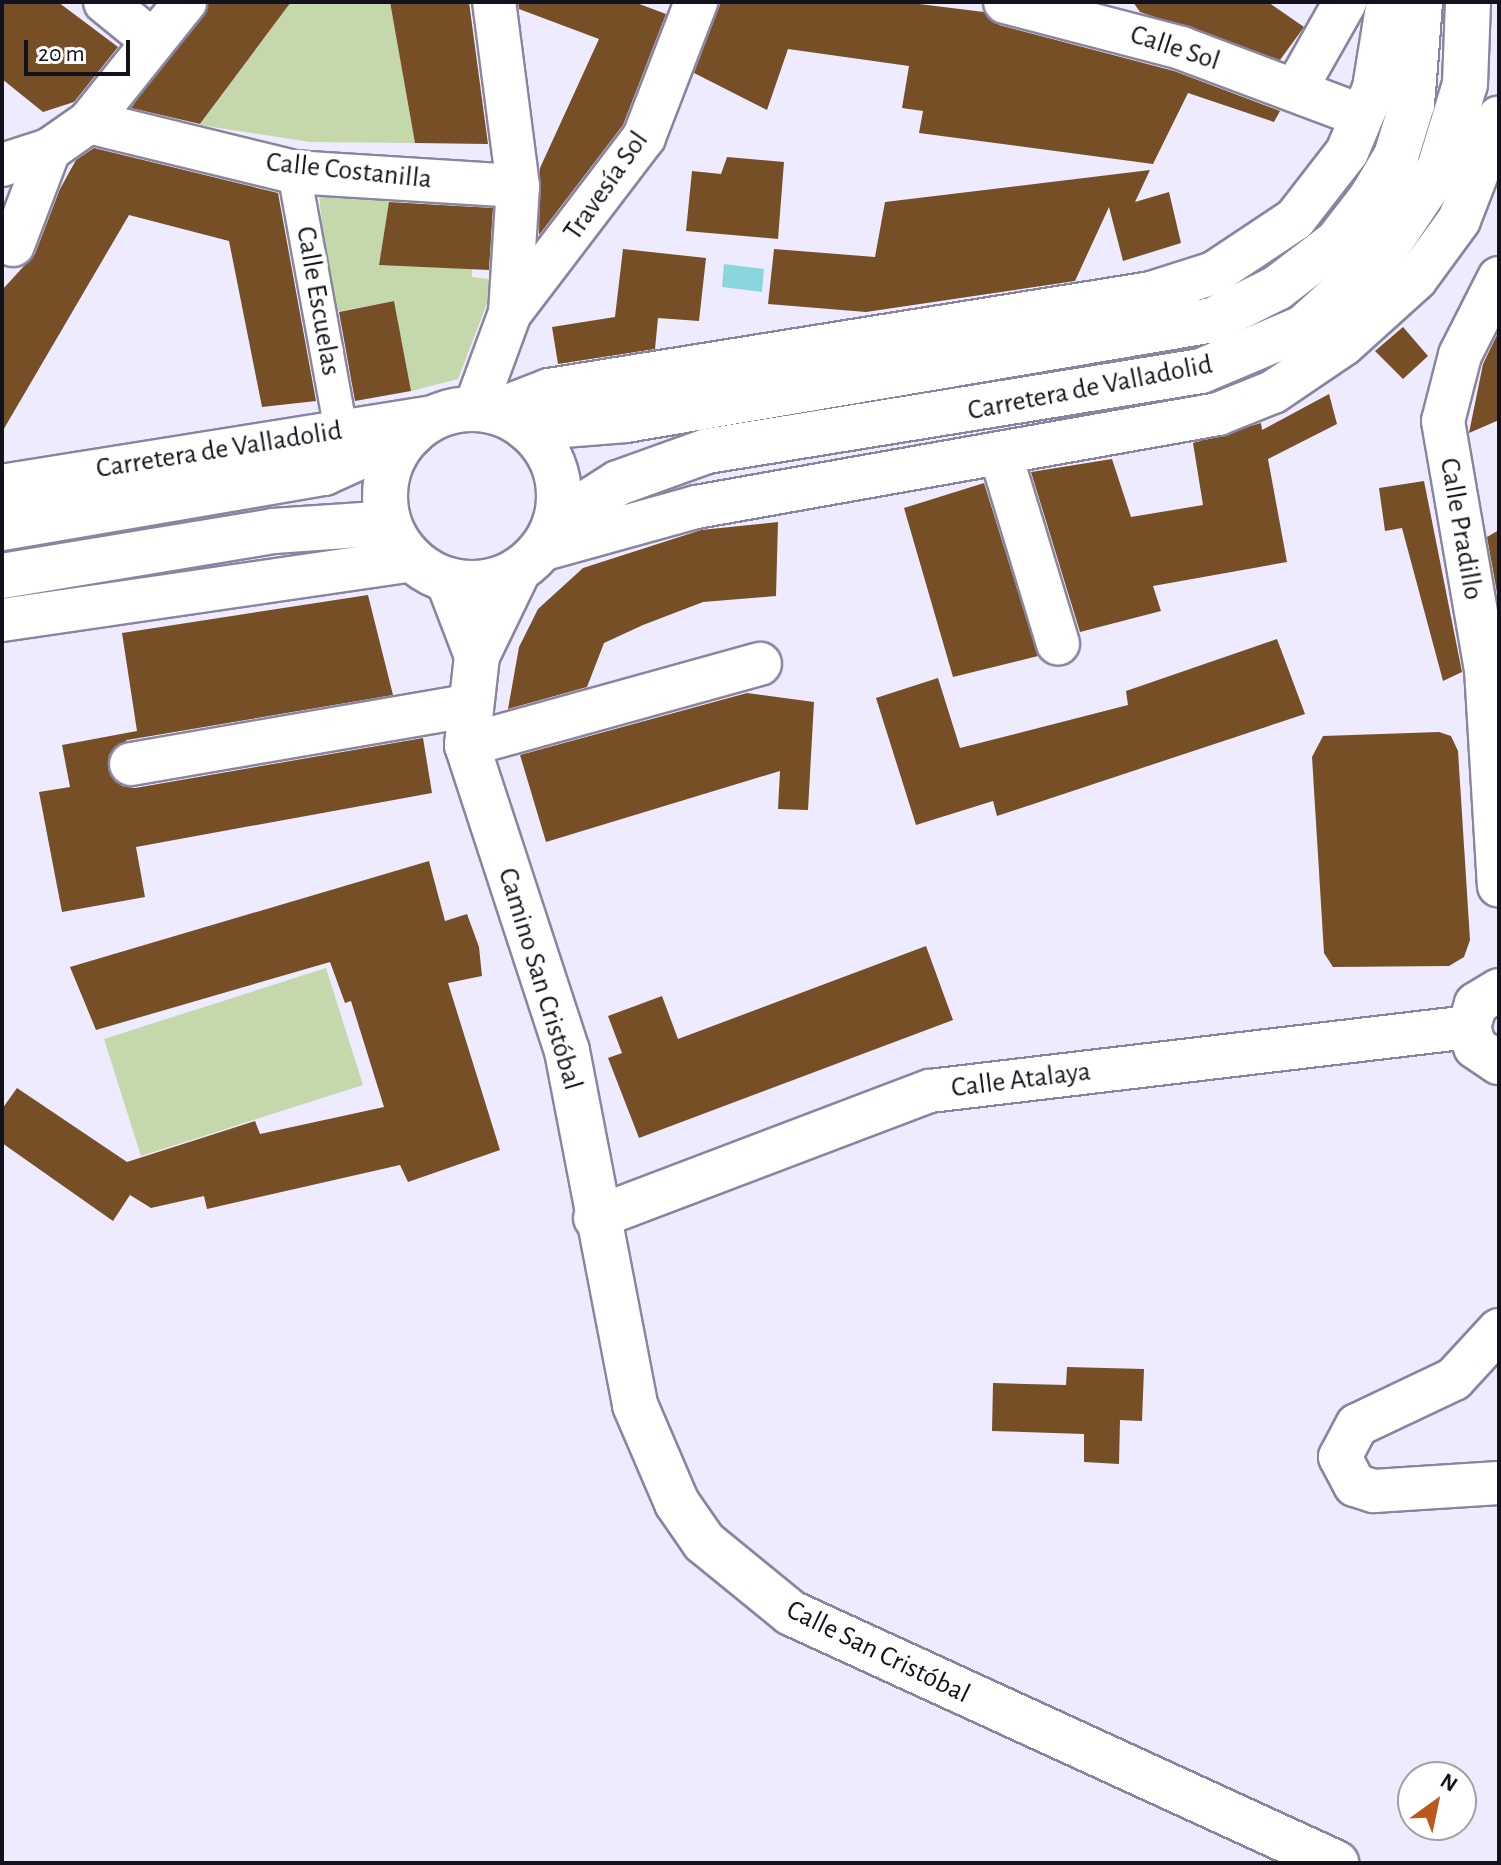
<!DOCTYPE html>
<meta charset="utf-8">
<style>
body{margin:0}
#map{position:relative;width:1501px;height:1865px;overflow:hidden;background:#eeebfe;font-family:"Alegreya Sans",sans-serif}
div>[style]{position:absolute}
.green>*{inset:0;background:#c4d8ab}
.water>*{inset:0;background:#89d7dd}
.building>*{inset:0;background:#774f26}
.roads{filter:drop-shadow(2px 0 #8985a1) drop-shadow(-2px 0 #8985a1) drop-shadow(0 2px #8985a1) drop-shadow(0 -2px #8985a1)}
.pedestrian>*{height:32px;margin:-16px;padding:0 16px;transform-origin:16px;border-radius:16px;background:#fff}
.minor>*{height:42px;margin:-21px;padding:0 21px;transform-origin:21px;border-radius:21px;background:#fff}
.secondary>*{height:44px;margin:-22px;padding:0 22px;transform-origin:22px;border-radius:22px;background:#fff}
.trunk>*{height:44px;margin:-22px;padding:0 22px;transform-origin:22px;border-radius:22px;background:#fff}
.trunk>.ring{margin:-22px;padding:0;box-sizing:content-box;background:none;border:44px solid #fff;border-radius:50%}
span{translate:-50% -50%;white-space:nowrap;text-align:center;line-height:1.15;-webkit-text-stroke:8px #fff;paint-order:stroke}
.street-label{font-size:28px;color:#13111b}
.frame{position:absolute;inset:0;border:4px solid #13111b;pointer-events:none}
.north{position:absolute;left:1397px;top:1761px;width:80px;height:80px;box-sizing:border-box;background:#fff;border:2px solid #a1a0a4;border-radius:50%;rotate:33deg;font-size:22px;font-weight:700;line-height:32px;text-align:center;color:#13111b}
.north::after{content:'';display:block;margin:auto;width:28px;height:36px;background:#bb591c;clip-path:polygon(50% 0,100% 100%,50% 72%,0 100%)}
.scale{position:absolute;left:24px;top:40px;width:106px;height:36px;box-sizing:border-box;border:4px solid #13111b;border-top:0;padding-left:10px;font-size:24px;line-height:28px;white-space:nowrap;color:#13111b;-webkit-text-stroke:6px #fff;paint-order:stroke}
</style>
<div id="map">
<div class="green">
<div style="clip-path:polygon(291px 2px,390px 2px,415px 143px,310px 142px,200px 125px)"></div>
<div style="clip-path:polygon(319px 193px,390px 199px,379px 264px,472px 269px,472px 277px,496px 280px,458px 379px,411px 391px,394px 301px,330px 313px)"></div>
<div style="clip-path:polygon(326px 968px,363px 1085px,141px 1156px,104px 1039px)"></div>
</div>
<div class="water">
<div style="clip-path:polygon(724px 264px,764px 269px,762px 292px,722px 287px)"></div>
</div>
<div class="building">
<div style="clip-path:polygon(2px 2px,58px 2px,118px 47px,74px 102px,43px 112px,2px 79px)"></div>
<div style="clip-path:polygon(208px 2px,291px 2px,200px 124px,131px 108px)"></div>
<div style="clip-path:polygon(390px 2px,469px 2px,488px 144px,415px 143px)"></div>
<div style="clip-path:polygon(518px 2px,634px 2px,666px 14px,623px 125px,539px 235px,540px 168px,599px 39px,519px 9px)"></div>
<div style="clip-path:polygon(721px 2px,903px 2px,984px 12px,999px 25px,1174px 71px,1280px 111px,1274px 122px,1188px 93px,1153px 164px,919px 133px,923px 111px,902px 108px,909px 66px,788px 49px,767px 110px,694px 73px)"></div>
<div style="clip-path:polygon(1133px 2px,1268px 2px,1304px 27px,1280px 60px,1140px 12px)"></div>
<div style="clip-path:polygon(94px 148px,278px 193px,316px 401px,262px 407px,229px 241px,129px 215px,2px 432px,2px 290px,35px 254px,60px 189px,76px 160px)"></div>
<div style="clip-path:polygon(727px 157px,784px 162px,778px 239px,686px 231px,692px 171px,721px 174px)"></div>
<div style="clip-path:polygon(1150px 170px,1135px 202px,1169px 192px,1181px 243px,1123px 261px,1109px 207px,1075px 281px,866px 312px,768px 304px,774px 249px,875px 257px,885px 202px)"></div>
<div style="clip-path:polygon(389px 202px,493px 208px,489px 270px,379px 265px)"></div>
<div style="clip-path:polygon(623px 249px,706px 258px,699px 321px,658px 318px,655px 349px,558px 364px,552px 327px,615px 317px)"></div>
<div style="clip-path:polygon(394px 301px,411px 391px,355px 401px,339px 312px)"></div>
<div style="clip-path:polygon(1403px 327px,1428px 356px,1403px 379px,1375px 351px)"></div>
<div style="clip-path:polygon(1499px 331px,1499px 420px,1469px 433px,1483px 364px)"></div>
<div style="clip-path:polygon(1329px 394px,1337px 424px,1268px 459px,1287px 562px,1153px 586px,1161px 611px,1080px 632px,1031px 472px,1112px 459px,1131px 517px,1203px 505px,1193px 443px,1261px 423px,1262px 430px)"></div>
<div style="clip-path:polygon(1424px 481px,1462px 672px,1443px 681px,1402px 528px,1385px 531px,1379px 488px)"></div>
<div style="clip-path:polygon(984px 483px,1038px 656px,953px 677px,904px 508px)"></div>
<div style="clip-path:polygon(778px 522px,776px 596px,703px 602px,643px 625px,604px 643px,587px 687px,508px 709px,519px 647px,538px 609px,583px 568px,701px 530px)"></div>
<div style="clip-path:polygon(1499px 530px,1499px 604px,1487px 537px)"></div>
<div style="clip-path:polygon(368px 595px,393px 695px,127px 740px,109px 755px,108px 769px,122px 786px,135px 788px,423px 738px,432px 793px,136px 847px,145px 897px,62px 912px,39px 792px,70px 787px,62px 745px,137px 731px,122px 633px)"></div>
<div style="clip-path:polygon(1277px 639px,1305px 714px,997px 816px,993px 801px,916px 825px,876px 698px,938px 678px,960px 748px,1128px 705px,1126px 691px)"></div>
<div style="clip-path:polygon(747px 693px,814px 702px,808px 810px,778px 809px,780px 771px,546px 842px,520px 755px)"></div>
<div style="clip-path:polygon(1439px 732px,1451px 736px,1458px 751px,1470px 940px,1464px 957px,1449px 966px,1333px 967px,1324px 953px,1312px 757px,1323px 736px)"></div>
<div style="clip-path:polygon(429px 861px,445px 921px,467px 914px,479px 947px,482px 976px,448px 983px,500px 1150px,408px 1182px,400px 1165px,207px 1209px,204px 1196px,151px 1208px,130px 1195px,113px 1221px,2px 1143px,2px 1109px,17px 1088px,127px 1162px,255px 1121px,260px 1134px,384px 1107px,351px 1001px,345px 1003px,330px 962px,96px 1030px,70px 967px)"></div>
<div style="clip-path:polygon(926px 946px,953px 1020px,639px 1138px,608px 1058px,622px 1053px,608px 1016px,662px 996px,678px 1039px)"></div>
<div style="clip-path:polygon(1067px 1367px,1144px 1369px,1142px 1421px,1120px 1420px,1119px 1464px,1084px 1462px,1084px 1434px,992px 1431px,993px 1383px,1066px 1385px)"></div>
</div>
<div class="roads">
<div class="pedestrian">
<div style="left:294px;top:172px;width:262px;rotate:79.7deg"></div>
</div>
<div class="minor">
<div style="left:105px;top:2px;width:62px;rotate:39.1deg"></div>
<div style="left:1005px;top:2px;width:182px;rotate:14.6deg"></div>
<div style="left:1181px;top:48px;width:193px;rotate:20.6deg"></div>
<div style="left:1297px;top:87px;width:98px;rotate:-60.5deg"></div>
<div style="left:89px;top:122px;width:211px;rotate:13.7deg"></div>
<div style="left:294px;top:172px;width:224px;rotate:3.6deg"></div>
<div style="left:2px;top:165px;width:49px;rotate:-17.7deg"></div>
<div style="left:49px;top:150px;width:49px;rotate:-35deg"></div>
<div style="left:89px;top:122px;width:154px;rotate:-51.3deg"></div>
<div style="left:13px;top:245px;width:102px;rotate:-69.2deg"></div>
<div style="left:1499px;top:278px;width:86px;rotate:116.9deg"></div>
<div style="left:1460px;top:355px;width:68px;rotate:104.4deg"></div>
<div style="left:1443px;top:421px;width:252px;rotate:80.2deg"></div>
<div style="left:1486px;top:669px;width:217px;rotate:86.6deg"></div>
<div style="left:510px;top:313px;width:221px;rotate:-52.7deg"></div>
<div style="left:644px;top:137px;width:145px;rotate:-68.9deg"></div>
<div style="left:475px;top:408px;width:101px;rotate:-69.8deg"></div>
<div style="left:510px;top:313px;width:127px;rotate:-86.4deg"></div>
<div style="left:518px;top:186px;width:186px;rotate:-97.4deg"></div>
<div style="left:492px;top:412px;width:61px;rotate:-21.1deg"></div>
<div style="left:549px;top:390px;width:610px;rotate:-9.15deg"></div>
<div style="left:1151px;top:293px;width:66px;rotate:-17.6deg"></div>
<div style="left:1214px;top:273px;width:97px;rotate:-33.7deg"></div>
<div style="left:1295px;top:219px;width:85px;rotate:-52.2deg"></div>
<div style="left:1347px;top:152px;width:69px;rotate:-67.1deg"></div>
<div style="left:1374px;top:88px;width:87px;rotate:-80.8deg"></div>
<div style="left:1001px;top:456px;width:196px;rotate:73.1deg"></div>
<div style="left:2px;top:486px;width:441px;rotate:-9.1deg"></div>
<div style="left:541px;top:550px;width:161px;rotate:-15.5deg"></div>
<div style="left:696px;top:507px;width:530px;rotate:-10.1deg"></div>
<div style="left:1218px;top:414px;width:59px;rotate:-21.8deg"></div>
<div style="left:1273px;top:392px;width:86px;rotate:-34.1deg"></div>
<div style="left:1344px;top:344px;width:97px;rotate:-42.1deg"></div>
<div style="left:1416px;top:279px;width:73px;rotate:-53.9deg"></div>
<div style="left:1459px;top:220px;width:110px;rotate:-68.8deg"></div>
<div style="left:2px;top:620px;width:414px;rotate:-8.3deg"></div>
<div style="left:467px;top:745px;width:304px;rotate:-15.5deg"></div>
<div style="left:131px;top:764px;width:342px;rotate:-9.8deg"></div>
<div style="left:1499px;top:990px;width:27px;rotate:149deg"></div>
<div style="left:1476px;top:1004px;width:24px;rotate:107deg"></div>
<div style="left:1469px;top:1027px;width:21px;rotate:73deg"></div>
<div style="left:1475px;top:1047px;width:29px;rotate:34deg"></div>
<div style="left:595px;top:1218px;width:358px;rotate:-20.8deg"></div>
<div style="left:930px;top:1091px;width:543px;rotate:-6.77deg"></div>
<div style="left:1499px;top:1330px;width:67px;rotate:132.6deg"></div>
<div style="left:1454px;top:1379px;width:107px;rotate:154.6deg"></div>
<div style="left:1357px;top:1425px;width:36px;rotate:118deg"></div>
<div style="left:1340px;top:1457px;width:32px;rotate:62deg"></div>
<div style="left:1355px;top:1485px;width:20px;rotate:18deg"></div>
<div style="left:1374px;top:1491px;width:125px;rotate:-3.7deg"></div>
</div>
<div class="secondary">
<div style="left:518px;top:571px;width:94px;rotate:115.8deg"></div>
<div style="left:477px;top:656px;width:90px;rotate:96.4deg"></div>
<div style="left:467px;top:745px;width:322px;rotate:71.9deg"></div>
<div style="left:567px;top:1051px;width:360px;rotate:79.1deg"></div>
<div style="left:635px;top:1405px;width:107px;rotate:66.8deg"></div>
<div style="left:677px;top:1503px;width:47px;rotate:55.3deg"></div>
<div style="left:704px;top:1542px;width:112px;rotate:39.2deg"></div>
<div style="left:791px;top:1613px;width:600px;rotate:24.64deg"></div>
<div style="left:448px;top:580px;width:81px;rotate:69.1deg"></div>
</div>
<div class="trunk">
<div class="ring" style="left:385px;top:409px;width:130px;height:130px"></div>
<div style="left:526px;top:428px;width:100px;rotate:-4.6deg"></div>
<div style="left:626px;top:420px;width:595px;rotate:-9.67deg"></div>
<div style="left:1213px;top:320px;width:72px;rotate:-26.6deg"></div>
<div style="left:1277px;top:288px;width:76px;rotate:-37.5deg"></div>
<div style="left:1337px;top:242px;width:56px;rotate:-52.3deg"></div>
<div style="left:1371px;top:198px;width:49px;rotate:-59.2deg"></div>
<div style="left:1396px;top:156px;width:54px;rotate:-72.9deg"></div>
<div style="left:1412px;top:104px;width:102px;rotate:-85.5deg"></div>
<div style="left:555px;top:523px;width:75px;rotate:-32.4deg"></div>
<div style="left:618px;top:483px;width:95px;rotate:-19.8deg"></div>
<div style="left:707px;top:451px;width:500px;rotate:-9.2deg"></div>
<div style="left:1201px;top:371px;width:111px;rotate:-22.9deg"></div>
<div style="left:1303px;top:328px;width:101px;rotate:-42.2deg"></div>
<div style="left:1378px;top:260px;width:110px;rotate:-56.2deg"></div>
<div style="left:1439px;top:169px;width:89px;rotate:-73deg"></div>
<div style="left:1465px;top:84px;width:82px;rotate:-87.9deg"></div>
<div style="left:2px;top:528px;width:327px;rotate:-9.7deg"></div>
<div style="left:324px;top:473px;width:97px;rotate:-24.4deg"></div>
<div style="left:2px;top:576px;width:275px;rotate:-9.4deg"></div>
<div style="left:273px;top:531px;width:116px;rotate:-3.9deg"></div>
</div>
</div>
<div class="street-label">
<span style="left:1175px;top:48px;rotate:18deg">Calle Sol</span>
<span style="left:349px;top:171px;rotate:6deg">Calle Costanilla</span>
<span style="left:606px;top:186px;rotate:-55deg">Travesía Sol</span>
<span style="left:318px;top:301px;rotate:80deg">Calle Escuelas</span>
<span style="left:1090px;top:388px;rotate:-11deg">Carretera de Valladolid</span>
<span style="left:219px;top:450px;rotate:-9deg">Carretera de Valladolid</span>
<span style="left:1461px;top:529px;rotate:80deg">Calle Pradillo</span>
<span style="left:540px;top:979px;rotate:73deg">Camino San Cristóbal</span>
<span style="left:1021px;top:1080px;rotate:-7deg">Calle Atalaya</span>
<span style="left:878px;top:1652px;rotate:26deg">Calle San Cristóbal</span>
</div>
<div class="frame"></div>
<div class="north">N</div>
<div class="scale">20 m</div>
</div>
